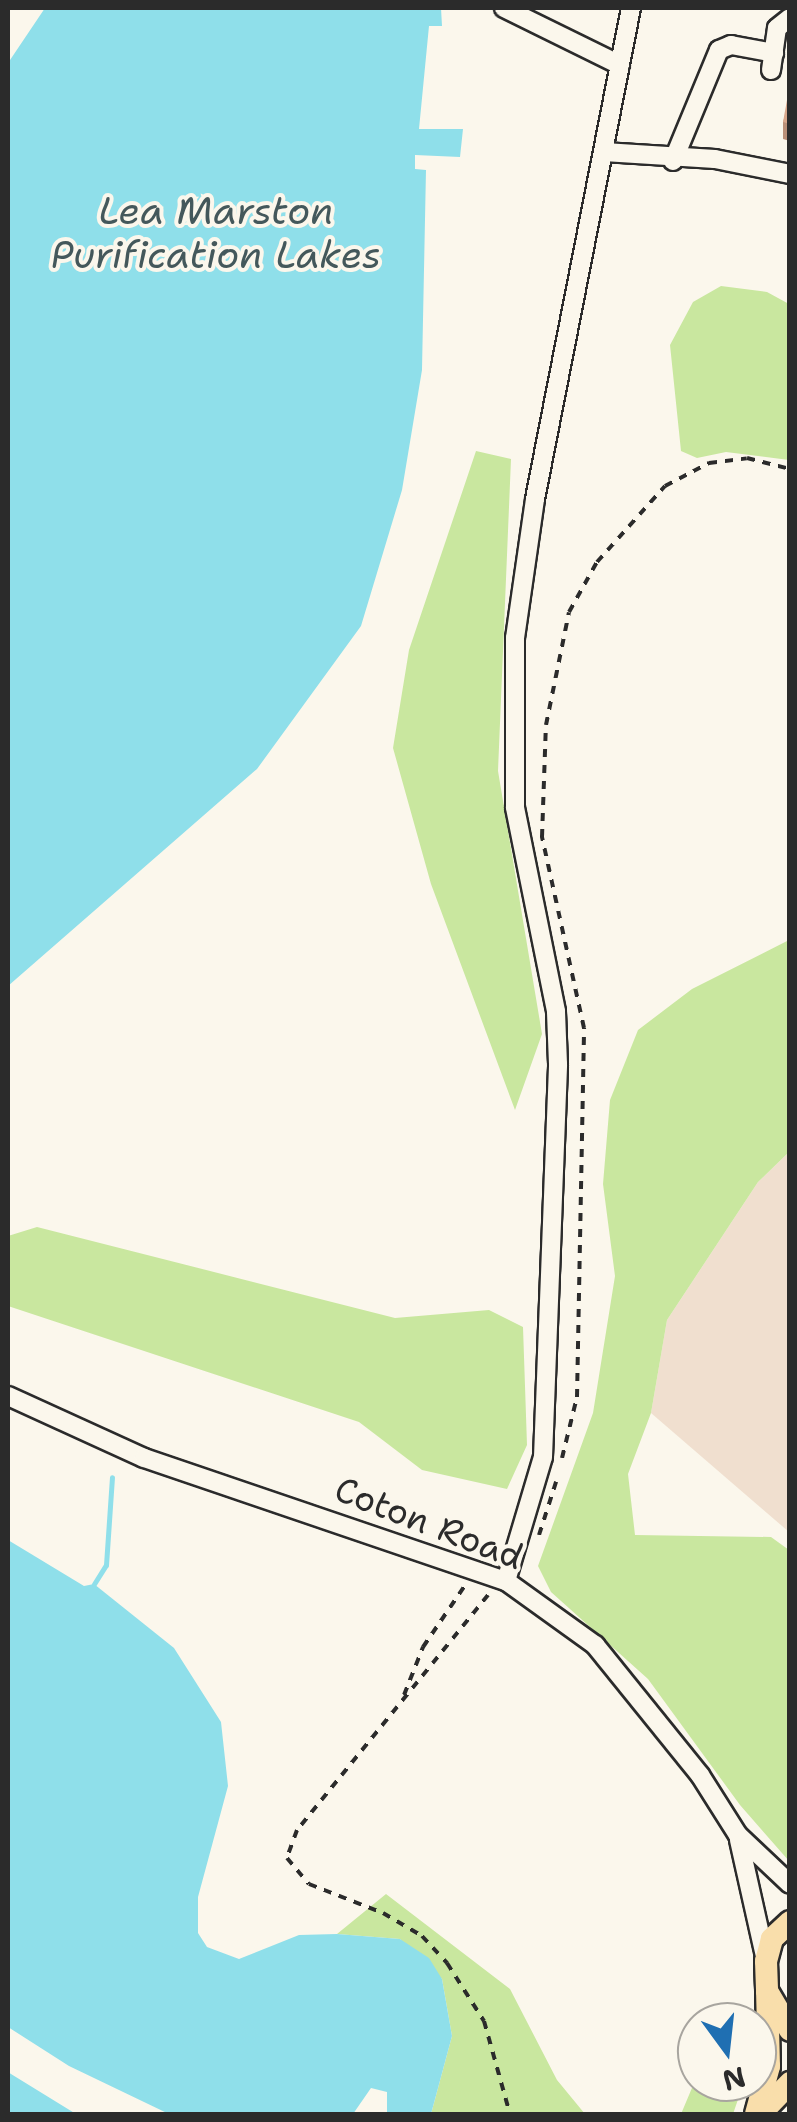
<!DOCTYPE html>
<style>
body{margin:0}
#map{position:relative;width:797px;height:2122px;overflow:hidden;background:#fbf7ec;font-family:"Shantell Sans",sans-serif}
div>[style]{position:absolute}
.built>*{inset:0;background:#f0dfcf}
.green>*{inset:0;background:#c9e79f}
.water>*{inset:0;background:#8fdfea}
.stream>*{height:5px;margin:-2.5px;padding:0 2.5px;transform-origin:2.5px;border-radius:2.5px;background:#8fdfea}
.path>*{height:4px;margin-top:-2px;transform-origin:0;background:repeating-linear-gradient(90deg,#2b2b2b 0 8px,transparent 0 16px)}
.roads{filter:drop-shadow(2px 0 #2b2b2b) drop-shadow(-2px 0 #2b2b2b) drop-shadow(0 2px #2b2b2b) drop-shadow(0 -2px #2b2b2b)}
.minor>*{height:18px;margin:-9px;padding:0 9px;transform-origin:9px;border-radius:9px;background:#fbf7ec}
.major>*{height:22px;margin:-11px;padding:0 11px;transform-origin:11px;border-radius:11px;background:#f9deab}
.wall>*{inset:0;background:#ba9078}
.building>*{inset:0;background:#d8a78b}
span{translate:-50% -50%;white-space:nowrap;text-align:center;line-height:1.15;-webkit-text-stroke:8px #fbf7ec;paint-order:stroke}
.street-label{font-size:35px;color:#2b2b2b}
.water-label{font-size:38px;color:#44585b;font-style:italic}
.frame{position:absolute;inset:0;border:10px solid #2b2b2b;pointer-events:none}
.north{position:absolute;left:677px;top:2002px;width:100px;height:100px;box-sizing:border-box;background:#fbf7ec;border:2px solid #a8a59f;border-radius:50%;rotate:165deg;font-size:28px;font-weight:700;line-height:40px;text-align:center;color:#2b2b2b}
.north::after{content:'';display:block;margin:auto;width:35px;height:45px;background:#1f6fb2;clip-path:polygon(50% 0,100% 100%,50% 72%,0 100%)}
</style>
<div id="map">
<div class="built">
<div style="clip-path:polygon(789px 1152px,789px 1532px,651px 1413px,667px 1320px,758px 1182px)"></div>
</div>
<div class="green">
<div style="clip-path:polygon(721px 286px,767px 292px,789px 304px,789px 460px,726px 452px,697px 458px,681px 451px,670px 345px,693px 302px)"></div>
<div style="clip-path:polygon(476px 451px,511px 459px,498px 771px,542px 1034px,515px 1110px,431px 884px,393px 748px,409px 650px)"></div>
<div style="clip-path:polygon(789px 940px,789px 1152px,758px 1182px,667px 1320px,651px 1413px,628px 1474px,635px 1535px,771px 1537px,789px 1550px,789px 1861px,740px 1805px,648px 1679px,551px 1592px,538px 1566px,593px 1413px,615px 1276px,603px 1184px,610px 1100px,638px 1030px,692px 989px)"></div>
<div style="clip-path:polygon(37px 1227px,395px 1318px,489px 1310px,523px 1327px,527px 1445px,507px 1489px,422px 1470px,359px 1422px,8px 1306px,8px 1236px)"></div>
<div style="clip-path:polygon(386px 1894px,510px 1989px,557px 2080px,585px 2114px,431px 2114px,452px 2036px,442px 1979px,400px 1939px,337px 1934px)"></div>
<div style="clip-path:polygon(697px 2076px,697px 2082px,744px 2082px,733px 2114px,681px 2114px)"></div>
</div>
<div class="water">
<div style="clip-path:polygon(45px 8px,441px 8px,442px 26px,429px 26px,419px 129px,463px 129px,460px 157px,415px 155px,415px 169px,426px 170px,422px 370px,402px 490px,361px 626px,257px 769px,8px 986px,8px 63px)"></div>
<div style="clip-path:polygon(8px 1540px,84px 1586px,94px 1584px,174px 1648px,221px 1722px,228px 1786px,198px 1897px,198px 1933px,207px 1947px,239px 1959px,299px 1935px,337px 1934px,400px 1939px,429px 1958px,442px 1979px,452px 2036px,431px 2114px,387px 2114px,387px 2092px,371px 2088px,353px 2114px,169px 2114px,69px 2066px,8px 2027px)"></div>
<div style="clip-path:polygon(8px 2072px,11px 2074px,76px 2114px,8px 2114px)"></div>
</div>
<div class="stream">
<div style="left:94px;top:1584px;width:22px;rotate:-58deg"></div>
<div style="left:106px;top:1565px;width:88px;rotate:-86.1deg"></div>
</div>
<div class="path">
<div style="left:562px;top:1458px;width:63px;rotate:-76.2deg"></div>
<div style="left:577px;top:1397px;width:369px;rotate:-88.9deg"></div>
<div style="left:584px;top:1028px;width:196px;rotate:-102.4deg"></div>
<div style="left:542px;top:837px;width:112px;rotate:-88deg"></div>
<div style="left:546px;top:725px;width:115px;rotate:-78.5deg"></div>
<div style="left:569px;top:612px;width:57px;rotate:-60.8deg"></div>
<div style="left:597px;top:562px;width:102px;rotate:-48.2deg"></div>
<div style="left:665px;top:486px;width:50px;rotate:-27.6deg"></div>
<div style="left:709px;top:463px;width:38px;rotate:-7deg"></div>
<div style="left:747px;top:458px;width:44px;rotate:14.3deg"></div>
<div style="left:539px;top:1535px;width:56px;rotate:-72.2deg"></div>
<div style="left:488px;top:1595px;width:303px;rotate:129.1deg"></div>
<div style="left:297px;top:1830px;width:30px;rotate:110deg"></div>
<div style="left:287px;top:1858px;width:34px;rotate:50deg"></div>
<div style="left:309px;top:1884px;width:79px;rotate:21.4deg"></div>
<div style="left:383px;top:1913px;width:45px;rotate:30.5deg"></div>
<div style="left:422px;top:1936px;width:37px;rotate:47deg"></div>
<div style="left:447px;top:1963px;width:69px;rotate:57.5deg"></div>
<div style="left:484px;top:2021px;width:97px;rotate:74.4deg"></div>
<div style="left:404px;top:1695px;width:52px;rotate:-68.4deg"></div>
<div style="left:423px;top:1647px;width:73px;rotate:-55.7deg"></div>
</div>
<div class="roads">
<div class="minor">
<div style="left:504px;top:8px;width:129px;rotate:26.2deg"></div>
<div style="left:771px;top:70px;width:42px;rotate:-81.9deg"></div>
<div style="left:777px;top:28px;width:16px;rotate:-38deg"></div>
<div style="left:604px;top:152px;width:111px;rotate:3.6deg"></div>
<div style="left:715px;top:159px;width:76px;rotate:11.3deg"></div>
<div style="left:673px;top:161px;width:120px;rotate:-67.5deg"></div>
<div style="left:719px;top:50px;width:13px;rotate:-23deg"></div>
<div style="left:731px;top:45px;width:44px;rotate:10.5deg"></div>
<div style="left:8px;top:1396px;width:149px;rotate:24.5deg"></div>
<div style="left:144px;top:1458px;width:382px;rotate:18.8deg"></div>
<div style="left:506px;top:1581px;width:110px;rotate:35.7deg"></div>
<div style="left:595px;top:1645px;width:167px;rotate:51.1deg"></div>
<div style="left:700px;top:1775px;width:71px;rotate:57.7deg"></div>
<div style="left:738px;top:1835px;width:71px;rotate:43.3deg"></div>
<div style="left:506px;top:1581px;width:129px;rotate:-73.4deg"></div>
<div style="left:543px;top:1457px;width:393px;rotate:-87.8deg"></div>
<div style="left:558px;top:1064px;width:53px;rotate:-92.2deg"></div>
<div style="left:556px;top:1011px;width:208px;rotate:-101.4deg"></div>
<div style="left:515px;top:807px;width:169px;rotate:-90deg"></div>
<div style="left:515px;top:638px;width:140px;rotate:-81.8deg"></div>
<div style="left:535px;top:499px;width:500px;rotate:-78.94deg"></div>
<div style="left:739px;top:1840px;width:119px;rotate:77.4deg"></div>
</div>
<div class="major">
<div style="left:790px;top:1922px;width:25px;rotate:137deg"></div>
<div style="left:772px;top:1939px;width:23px;rotate:105deg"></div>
<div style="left:766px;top:1961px;width:30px;rotate:88deg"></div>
<div style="left:767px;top:1991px;width:45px;rotate:59.5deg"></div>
<div style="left:761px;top:2113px;width:42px;rotate:-46deg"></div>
<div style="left:756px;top:2114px;width:50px;rotate:-74.8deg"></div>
<div style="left:769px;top:2066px;width:75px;rotate:-91.5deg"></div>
</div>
</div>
<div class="wall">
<div style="clip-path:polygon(790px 100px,790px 141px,783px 139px,783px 122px)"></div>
</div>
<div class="building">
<div style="clip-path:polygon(787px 100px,790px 100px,790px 124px,783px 122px)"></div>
</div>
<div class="street-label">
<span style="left:429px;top:1523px;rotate:21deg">Coton Road</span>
</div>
<div class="water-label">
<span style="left:216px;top:233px">Lea Marston<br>Purification Lakes</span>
</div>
<div class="frame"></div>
<div class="north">N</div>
</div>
